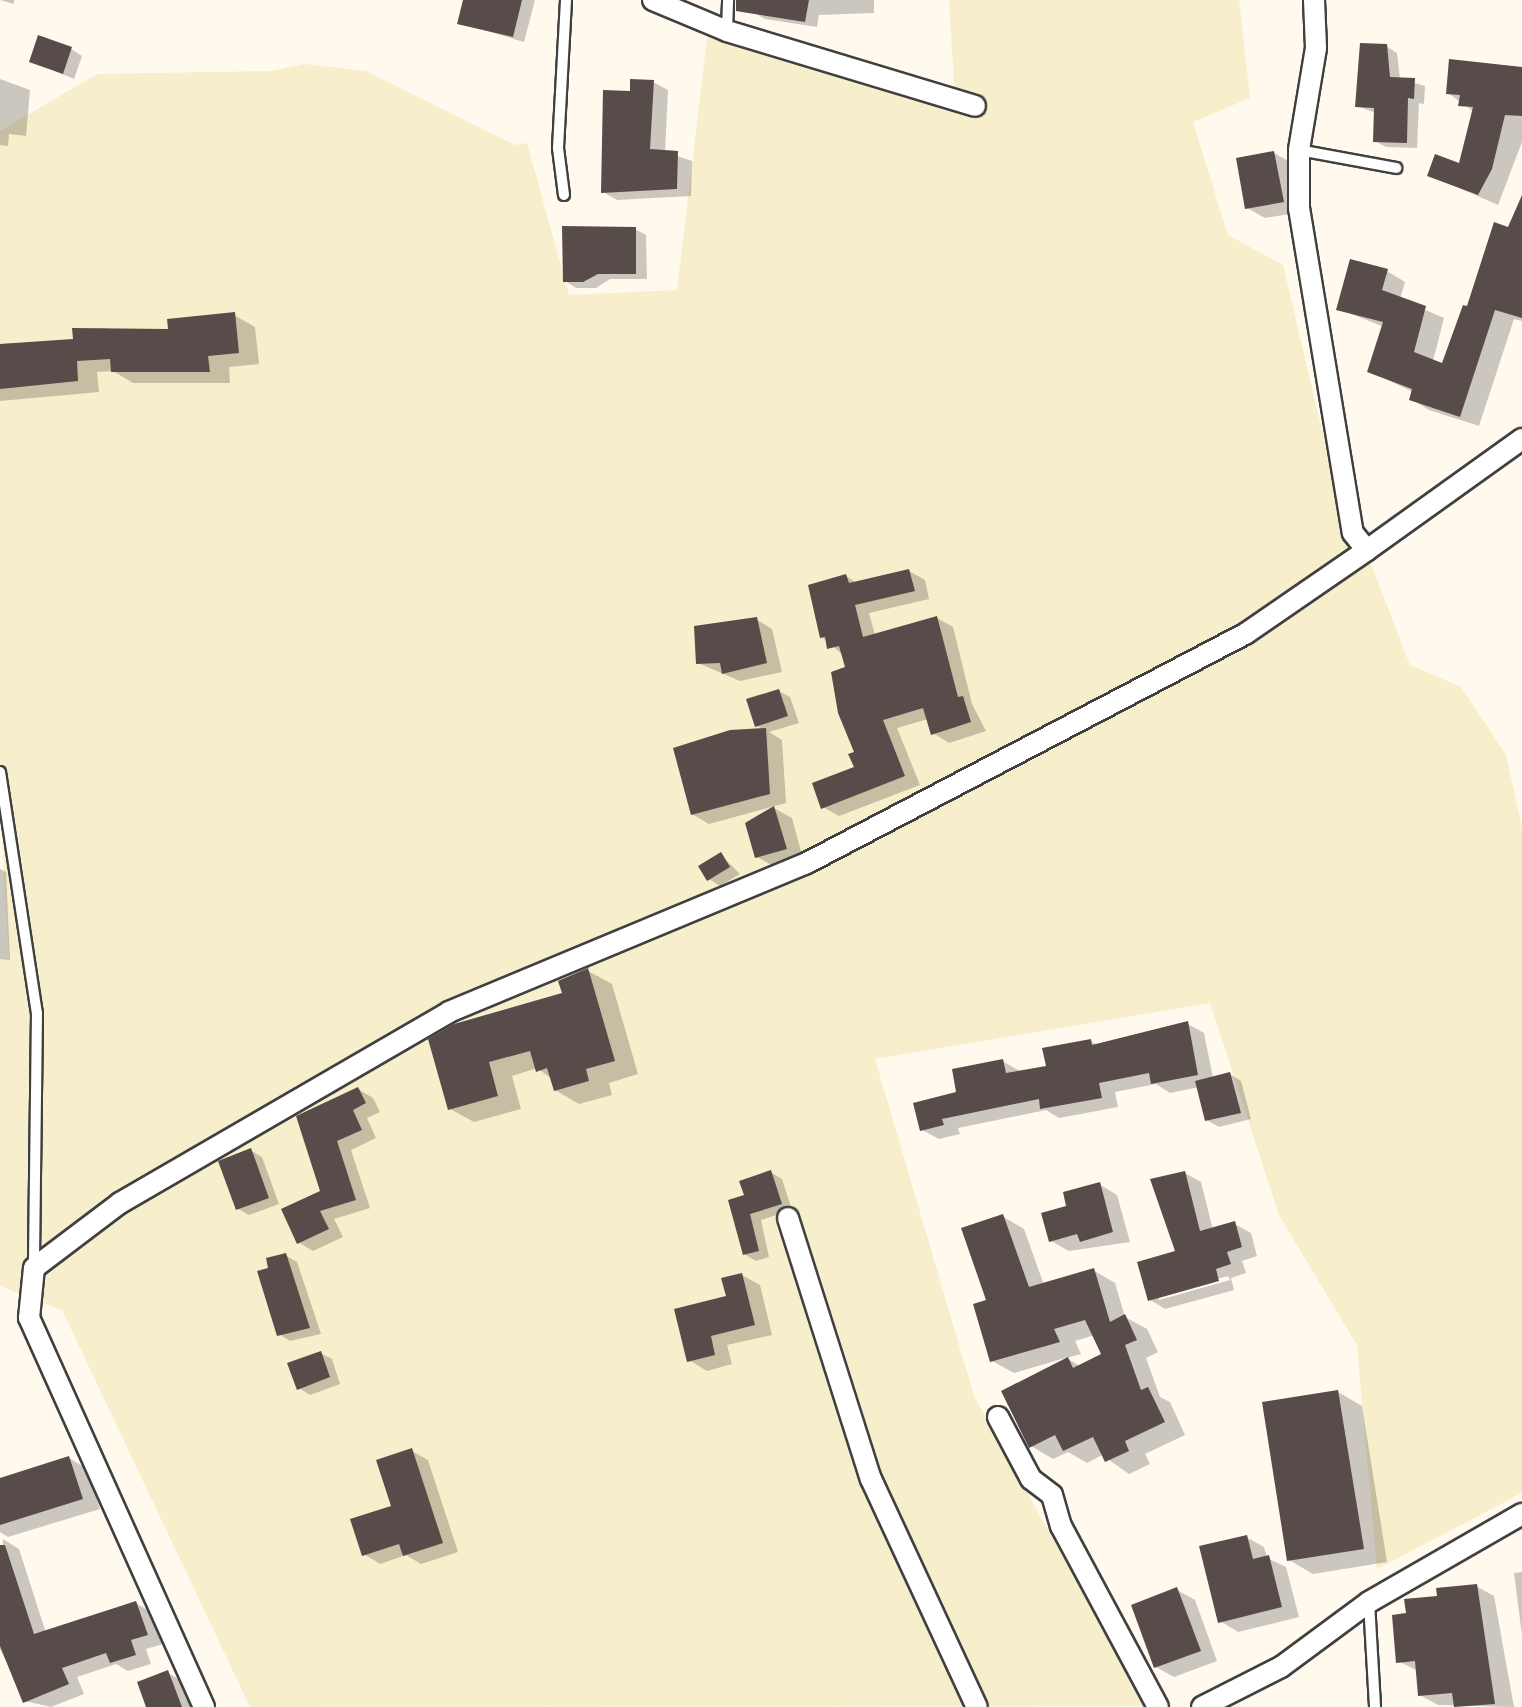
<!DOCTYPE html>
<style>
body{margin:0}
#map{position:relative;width:1522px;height:1707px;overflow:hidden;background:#fff9ee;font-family:"Times New Roman",serif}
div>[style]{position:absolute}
.farmland>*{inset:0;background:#f7eecb}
.shadow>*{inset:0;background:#0003}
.building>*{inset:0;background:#574c49}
.roads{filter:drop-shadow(2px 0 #404040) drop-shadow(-2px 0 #404040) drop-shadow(0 2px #404040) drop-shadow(0 -2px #404040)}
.service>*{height:10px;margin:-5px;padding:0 5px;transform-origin:5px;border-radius:5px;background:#fff}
.minor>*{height:20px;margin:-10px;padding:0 10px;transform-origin:10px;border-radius:10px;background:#fff}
span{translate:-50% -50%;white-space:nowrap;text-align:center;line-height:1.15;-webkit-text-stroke:8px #fff;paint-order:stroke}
</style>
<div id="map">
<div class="farmland">
<div style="clip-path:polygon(949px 0,1239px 0,1250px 98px,1193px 122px,1228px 235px,1283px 265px,1349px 545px,1371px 564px,1410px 665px,1461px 687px,1506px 755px,1522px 827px,1522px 1493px,1377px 1569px,1357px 1345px,1279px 1215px,1210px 1003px,875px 1059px,974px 1396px,1145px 1706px,250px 1707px,62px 1310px,0 1286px,0 959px,9px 958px,0 800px,0 131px,97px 74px,271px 71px,304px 64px,366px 71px,515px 145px,527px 143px,569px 295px,677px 290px,708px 31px,955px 100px)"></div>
</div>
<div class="shadow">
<div style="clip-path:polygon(0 0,14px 0,14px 4px)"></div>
<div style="clip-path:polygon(465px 0,535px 0,524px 42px,460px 23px)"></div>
<div style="clip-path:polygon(755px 0,874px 0,874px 13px,819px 15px,817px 27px,765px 19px,753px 12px)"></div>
<div style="clip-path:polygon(1386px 46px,1397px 53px,1400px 79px,1425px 86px,1424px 104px,1419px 103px,1417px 148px,1386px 147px,1375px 141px,1376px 113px,1357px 106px)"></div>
<div style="clip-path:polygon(71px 49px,82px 56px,74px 79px,31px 61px)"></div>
<div style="clip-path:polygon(1522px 68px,1522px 142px,1498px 205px,1429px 175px,1460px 166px,1474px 112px,1448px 93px)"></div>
<div style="clip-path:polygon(0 79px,30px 90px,26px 136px,9px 134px,8px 146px,0 145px)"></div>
<div style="clip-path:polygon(653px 82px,668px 90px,665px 152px,692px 161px,691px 196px,617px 200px,603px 192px,632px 93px)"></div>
<div style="clip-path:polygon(1274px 153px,1292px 163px,1301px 212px,1265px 218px,1247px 208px)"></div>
<div style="clip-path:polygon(1522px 197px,1522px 321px,1514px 319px,1479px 426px,1429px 410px,1411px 399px,1413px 392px,1369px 371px,1384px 327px,1339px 309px,1387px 271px,1405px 282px,1400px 299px,1444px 318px,1433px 361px,1443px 365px)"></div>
<div style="clip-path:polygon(635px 229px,646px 235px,647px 279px,610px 279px,596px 288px,576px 288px,565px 281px)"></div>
<div style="clip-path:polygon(234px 315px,255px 327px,259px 364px,229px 367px,230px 383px,133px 383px,113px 371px,97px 372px,99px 392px,0 401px,0 344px,75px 341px,74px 330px,104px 328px,114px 334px,170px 331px)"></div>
<div style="clip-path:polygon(909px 571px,925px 580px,929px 599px,869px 613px,875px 635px,937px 618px,953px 627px,972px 704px,986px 731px,949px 743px,933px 733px,928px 719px,897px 728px,920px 785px,839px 816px,823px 807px,856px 769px,856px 753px,844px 656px,822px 637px,846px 576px,857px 583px)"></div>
<div style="clip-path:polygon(756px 619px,772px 629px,782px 672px,740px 681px,698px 663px)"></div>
<div style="clip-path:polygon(779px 691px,790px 697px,799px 723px,769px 732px,782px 740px,786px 803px,709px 824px,692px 814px,765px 730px,757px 726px)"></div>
<div style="clip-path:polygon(774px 808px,792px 818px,803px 859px,775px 867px,757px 857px)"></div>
<div style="clip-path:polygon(721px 855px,740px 874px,720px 886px,709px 879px)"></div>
<div style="clip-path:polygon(0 869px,6px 872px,10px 960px,0 959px)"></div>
<div style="clip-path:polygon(588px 971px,612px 984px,638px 1074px,609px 1083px,612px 1095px,579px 1104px,555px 1090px,552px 1079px,537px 1068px,512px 1076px,521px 1109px,474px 1122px,450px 1109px,430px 1040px,564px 995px)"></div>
<div style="clip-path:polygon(1188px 1024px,1204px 1033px,1213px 1078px,1230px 1074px,1241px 1081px,1251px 1119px,1219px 1127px,1207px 1120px,1199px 1087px,1170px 1093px,1156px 1084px,1115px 1092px,1118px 1107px,1059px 1118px,1046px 1110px,958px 1128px,960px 1134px,939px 1139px,922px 1130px,1002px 1061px,1020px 1071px,1048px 1068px,1090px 1041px,1098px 1045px)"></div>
<div style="clip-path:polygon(358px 1089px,373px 1098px,380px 1112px,367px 1118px,376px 1138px,351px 1150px,370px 1208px,334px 1219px,343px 1237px,313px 1251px,298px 1242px,323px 1192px,298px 1117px)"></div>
<div style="clip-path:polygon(250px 1150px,262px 1157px,279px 1204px,249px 1215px,237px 1208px)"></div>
<div style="clip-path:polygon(770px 1172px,782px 1179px,792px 1210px,761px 1220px,769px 1257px,756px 1261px,744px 1254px,746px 1196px)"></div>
<div style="clip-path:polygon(evenodd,1185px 1173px,1201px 1182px,1213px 1230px,1235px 1224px,1251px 1233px,1257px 1256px,1242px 1261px,1246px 1273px,1231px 1278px,1234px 1290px,1165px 1309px,1149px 1299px,1178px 1253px,1185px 1173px,1228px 1276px,1230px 1280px,1159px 1300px,1159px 1295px,1228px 1276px)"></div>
<div style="clip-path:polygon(1099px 1184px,1117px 1195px,1130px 1242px,1069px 1251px,1051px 1241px,1069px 1208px)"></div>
<div style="clip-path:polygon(evenodd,1002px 1216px,1024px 1229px,1044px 1285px,1093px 1270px,1115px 1283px,1125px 1317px,1147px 1329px,1158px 1352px,1146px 1358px,1160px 1397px,1170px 1402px,1185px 1435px,1145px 1454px,1150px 1464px,1129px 1474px,1102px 1455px,1087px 1463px,1068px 1452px,1053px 1459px,1031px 1446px,1065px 1358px,1014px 1373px,992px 1361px,988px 1301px,1002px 1216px,1095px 1335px,1104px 1355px,1080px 1366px,1066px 1358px,1081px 1354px,1075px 1341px,1095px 1335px)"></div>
<div style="clip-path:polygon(285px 1255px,297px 1262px,321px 1334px,290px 1341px,279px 1334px,271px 1270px)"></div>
<div style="clip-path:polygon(742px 1275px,760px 1285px,772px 1335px,727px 1345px,732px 1364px,707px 1371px,689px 1360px)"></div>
<div style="clip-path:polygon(320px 1353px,332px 1359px,340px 1384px,310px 1395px,299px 1388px)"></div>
<div style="clip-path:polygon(1338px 1392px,1362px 1406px,1387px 1562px,1313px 1574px,1289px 1560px)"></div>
<div style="clip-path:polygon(412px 1451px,428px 1460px,458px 1552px,421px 1564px,406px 1555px,380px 1564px,364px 1554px,394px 1507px)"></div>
<div style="clip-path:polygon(69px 1458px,87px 1469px,100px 1509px,8px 1537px,0 1532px,0 1480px)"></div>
<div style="clip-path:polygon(1246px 1537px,1264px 1547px,1267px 1558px,1286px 1567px,1299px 1617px,1238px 1632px,1220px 1621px)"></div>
<div style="clip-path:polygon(3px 1539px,19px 1549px,46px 1633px,136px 1603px,152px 1613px,163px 1644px,146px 1649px,151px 1664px,128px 1671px,116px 1664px,77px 1677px,84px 1694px,51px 1707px,25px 1701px,0 1649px)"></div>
<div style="clip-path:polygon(1522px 1572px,1522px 1635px,1514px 1573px)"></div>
<div style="clip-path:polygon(1476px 1586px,1494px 1596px,1514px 1707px,1438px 1705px,1420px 1695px,1418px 1671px,1398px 1661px,1408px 1615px)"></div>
<div style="clip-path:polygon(1177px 1590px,1195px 1600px,1217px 1661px,1174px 1677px,1156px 1667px)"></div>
<div style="clip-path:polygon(168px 1673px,186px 1683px,197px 1707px,149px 1707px)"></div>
</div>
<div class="building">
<div style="clip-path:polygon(463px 0,522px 0,513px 37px,457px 24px)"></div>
<div style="clip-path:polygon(736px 0,809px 0,805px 22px,736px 11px)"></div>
<div style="clip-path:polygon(38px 35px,72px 47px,63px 74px,29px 62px)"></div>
<div style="clip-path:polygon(1360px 43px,1387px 44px,1390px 77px,1415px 78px,1414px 99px,1408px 98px,1407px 143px,1373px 142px,1374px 108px,1355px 107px)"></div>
<div style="clip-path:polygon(1449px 59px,1522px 67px,1522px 116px,1505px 115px,1492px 169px,1478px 195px,1427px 176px,1435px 154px,1459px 163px,1473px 107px,1458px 106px,1460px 95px,1446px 94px)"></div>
<div style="clip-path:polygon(630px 79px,654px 80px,650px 149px,678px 151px,677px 189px,601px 193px,603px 90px,630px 91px)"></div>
<div style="clip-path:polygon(1274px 151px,1284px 202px,1245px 209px,1236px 158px)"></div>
<div style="clip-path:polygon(1522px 195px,1522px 318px,1495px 310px,1460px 417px,1409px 400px,1412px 389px,1367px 372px,1383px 322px,1336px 310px,1350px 259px,1388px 269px,1382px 290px,1426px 306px,1414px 352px,1442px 363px,1463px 305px,1467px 306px,1494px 222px,1508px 227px)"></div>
<div style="clip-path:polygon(562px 226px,636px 227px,636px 274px,598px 274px,583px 282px,563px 282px)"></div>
<div style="clip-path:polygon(235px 312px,239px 353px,208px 356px,210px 372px,111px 372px,110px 359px,77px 361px,78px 381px,0 389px,0 344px,73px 339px,72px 328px,168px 329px,167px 319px)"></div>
<div style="clip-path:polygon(909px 569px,915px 591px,855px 605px,863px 637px,937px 616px,958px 697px,963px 696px,971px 722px,931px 735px,923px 708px,883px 720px,905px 776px,821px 809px,812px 783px,854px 767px,848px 754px,854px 752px,838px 713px,831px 672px,845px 667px,839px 646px,827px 649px,825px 637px,820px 638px,808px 585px,846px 574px,849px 583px)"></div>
<div style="clip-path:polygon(757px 617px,767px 663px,722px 674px,720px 663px,696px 664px,694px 626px)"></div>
<div style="clip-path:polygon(779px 689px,788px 716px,755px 727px,746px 699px)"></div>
<div style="clip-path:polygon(766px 728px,770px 794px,691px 815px,673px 748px,730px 730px)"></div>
<div style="clip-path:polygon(774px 806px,787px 849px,755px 858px,745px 823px)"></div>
<div style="clip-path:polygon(721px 852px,730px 867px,707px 881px,698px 866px)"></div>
<div style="clip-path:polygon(588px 968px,615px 1061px,586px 1069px,589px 1081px,554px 1091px,547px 1068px,536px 1072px,530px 1051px,489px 1062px,498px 1096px,448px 1110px,428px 1039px,454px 1024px,562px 993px,558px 981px)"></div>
<div style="clip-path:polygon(1188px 1021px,1198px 1075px,1151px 1084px,1149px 1073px,1099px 1083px,1102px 1098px,1040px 1109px,1039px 1099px,942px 1119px,944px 1125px,920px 1131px,913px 1103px,956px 1092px,952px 1069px,1003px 1059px,1006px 1073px,1046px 1066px,1042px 1048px,1091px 1039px,1092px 1045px)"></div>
<div style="clip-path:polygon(1230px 1072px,1241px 1113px,1205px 1121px,1195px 1081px)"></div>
<div style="clip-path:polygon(358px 1087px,366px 1103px,353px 1110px,362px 1130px,337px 1141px,356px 1200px,320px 1211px,329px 1229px,297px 1244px,281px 1209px,320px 1191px,296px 1116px)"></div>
<div style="clip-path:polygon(251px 1148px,269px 1198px,236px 1210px,218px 1161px)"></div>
<div style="clip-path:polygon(771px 1170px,782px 1204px,750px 1214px,759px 1251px,743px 1255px,728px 1200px,744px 1195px,739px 1181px)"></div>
<div style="clip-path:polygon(1185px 1171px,1200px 1231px,1235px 1221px,1242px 1247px,1227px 1252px,1231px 1264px,1216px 1269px,1219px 1281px,1148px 1301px,1137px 1262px,1175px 1251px,1150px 1179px)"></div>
<div style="clip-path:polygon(1100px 1182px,1113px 1232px,1080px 1242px,1077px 1234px,1049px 1242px,1041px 1213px,1066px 1206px,1063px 1192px)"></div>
<div style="clip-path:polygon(1003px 1214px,1029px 1287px,1094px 1268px,1110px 1322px,1125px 1314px,1137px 1340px,1125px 1345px,1141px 1390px,1148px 1387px,1165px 1422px,1125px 1441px,1129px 1451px,1105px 1462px,1093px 1437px,1063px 1451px,1055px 1435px,1029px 1448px,1001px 1391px,1068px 1357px,1073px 1368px,1101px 1354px,1085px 1320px,1054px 1329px,1060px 1342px,990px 1362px,973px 1304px,986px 1300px,961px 1228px)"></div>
<div style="clip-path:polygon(286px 1253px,310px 1328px,277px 1336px,257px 1271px,268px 1268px,266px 1258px)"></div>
<div style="clip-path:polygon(742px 1273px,755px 1325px,711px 1336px,715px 1355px,687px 1362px,674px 1309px,726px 1296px,721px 1278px)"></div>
<div style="clip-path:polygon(321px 1351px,330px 1377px,297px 1390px,287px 1363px)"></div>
<div style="clip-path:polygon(1338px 1390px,1364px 1549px,1287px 1561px,1262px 1402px)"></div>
<div style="clip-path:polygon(412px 1448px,443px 1543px,403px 1556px,399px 1544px,362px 1556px,350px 1519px,391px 1506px,376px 1460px)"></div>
<div style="clip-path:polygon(69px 1456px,83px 1499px,0 1525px,0 1478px)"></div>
<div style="clip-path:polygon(1247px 1535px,1253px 1559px,1269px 1555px,1282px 1607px,1218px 1623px,1199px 1546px)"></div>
<div style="clip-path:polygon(0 1545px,5px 1545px,34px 1634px,136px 1601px,148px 1635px,131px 1640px,136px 1655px,110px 1663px,106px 1653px,62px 1668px,69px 1684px,23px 1703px,0 1646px)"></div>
<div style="clip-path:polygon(1477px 1584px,1495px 1704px,1454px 1707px,1452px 1693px,1418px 1696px,1415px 1661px,1396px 1663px,1392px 1615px,1406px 1613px,1404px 1599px,1437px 1596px,1436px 1588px)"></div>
<div style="clip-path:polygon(1177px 1587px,1201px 1651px,1154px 1668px,1131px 1605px)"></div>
<div style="clip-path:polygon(168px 1670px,182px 1707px,146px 1707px,137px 1682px)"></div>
</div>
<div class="roads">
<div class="service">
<div style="left:727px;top:31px;width:31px;rotate:-88deg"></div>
<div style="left:1299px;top:150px;width:99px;rotate:10.5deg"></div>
<div style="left:564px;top:195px;width:47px;rotate:-97.3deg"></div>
<div style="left:558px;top:148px;width:148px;rotate:-86.9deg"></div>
<div style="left:0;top:772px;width:244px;rotate:81.3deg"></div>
<div style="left:37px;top:1013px;width:253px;rotate:90.7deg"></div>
<div style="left:1369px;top:1602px;width:105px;rotate:86.7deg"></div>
</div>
<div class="minor">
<div style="left:653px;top:0;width:80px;rotate:22.7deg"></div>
<div style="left:727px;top:31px;width:259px;rotate:16.8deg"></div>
<div style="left:1314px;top:0;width:48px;rotate:87.6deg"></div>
<div style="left:1316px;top:48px;width:103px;rotate:99.5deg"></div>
<div style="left:1299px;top:150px;width:58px;rotate:90deg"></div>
<div style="left:1299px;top:208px;width:329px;rotate:80.6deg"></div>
<div style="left:1353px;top:533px;width:22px;rotate:51deg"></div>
<div style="left:1367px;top:550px;width:191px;rotate:-35.6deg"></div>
<div style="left:788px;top:1218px;width:274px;rotate:72.4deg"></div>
<div style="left:871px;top:1479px;width:251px;rotate:65.1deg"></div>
<div style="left:998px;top:1417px;width:70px;rotate:62deg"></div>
<div style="left:1031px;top:1479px;width:26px;rotate:37deg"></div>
<div style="left:1052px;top:1495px;width:32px;rotate:74deg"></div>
<div style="left:1061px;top:1526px;width:205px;rotate:61.8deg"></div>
<div style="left:204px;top:1707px;width:427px;rotate:-114.2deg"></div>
<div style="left:29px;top:1318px;width:50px;rotate:-84.3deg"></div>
<div style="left:34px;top:1268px;width:108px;rotate:-37.1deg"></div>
<div style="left:120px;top:1203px;width:380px;rotate:-30.1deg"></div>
<div style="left:449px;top:1012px;width:386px;rotate:-22.6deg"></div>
<div style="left:805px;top:864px;width:496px;rotate:-27.6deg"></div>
<div style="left:1245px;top:634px;width:148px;rotate:-34.5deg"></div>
<div style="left:1202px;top:1707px;width:89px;rotate:-26.9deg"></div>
<div style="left:1281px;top:1667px;width:109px;rotate:-36.5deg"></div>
<div style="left:1369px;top:1602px;width:177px;rotate:-29.9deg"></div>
</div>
</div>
</div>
